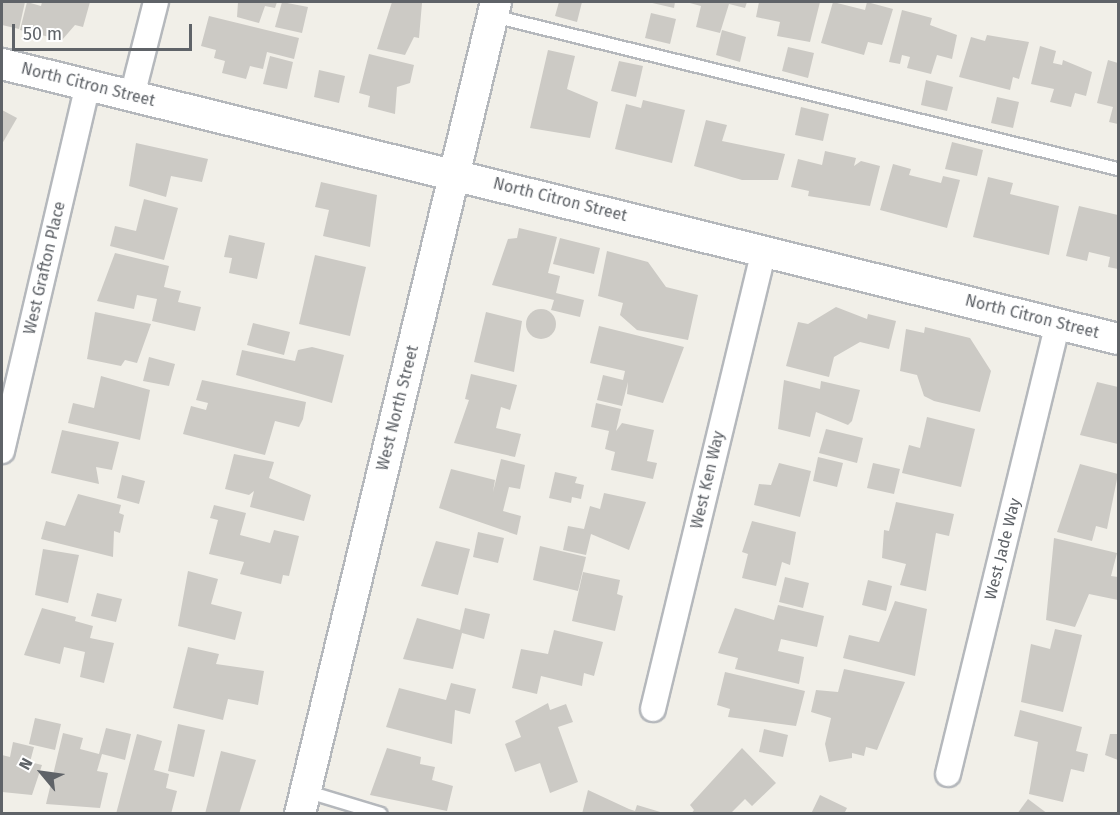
<!DOCTYPE html>
<style>
body{margin:0}
#map{position:relative;width:1120px;height:815px;overflow:hidden;background:#f1efe8;font-family:"Fira Sans",sans-serif}
div>[style]{position:absolute}
.building>*{inset:0;background:#cccac5}
.round{border-radius:50%}
.roads{filter:drop-shadow(2px 0 #b5b8bc) drop-shadow(-2px 0 #b5b8bc) drop-shadow(0 2px #b5b8bc) drop-shadow(0 -2px #b5b8bc)}
.service>*{height:12px;margin:-6px;padding:0 6px;transform-origin:6px;border-radius:6px;background:#fff}
.minor>*{height:24px;margin:-12px;padding:0 12px;transform-origin:12px;border-radius:12px;background:#fff}
.tertiary>*{height:30px;margin:-15px;padding:0 15px;transform-origin:15px;border-radius:15px;background:#fff}
span{translate:-50% -50%;white-space:nowrap;text-align:center;line-height:1.15;-webkit-text-stroke:4.5px #fff;paint-order:stroke}
.street-label{font-size:16px;color:#5f6368}
.frame{position:absolute;inset:0;border:3px solid #5f6368;pointer-events:none}
.north{position:absolute;left:12px;top:743px;width:60px;height:60px;-webkit-text-stroke:4px #fff;paint-order:stroke;rotate:299deg;font-size:16px;font-weight:700;line-height:24px;text-align:center;color:#5f6368}
.north::after{content:'';display:block;margin:auto;width:21px;height:27px;background:#5f6368;clip-path:polygon(50% 0,100% 100%,50% 72%,0 100%)}
.scale{position:absolute;left:12px;top:24px;width:180px;height:27px;box-sizing:border-box;border:3px solid #5f6368;border-top:0;padding-left:8px;font-size:18px;line-height:21px;white-space:nowrap;color:#5f6368;-webkit-text-stroke:4px #fff;paint-order:stroke}
</style>
<div id="map">
<div class="building">
<div style="clip-path:polygon(2px 2px,25px 2px,19px 29px,2px 25px)"></div>
<div style="clip-path:polygon(27px 2px,41px 6px,42px 2px,90px 2px,83px 27px,75px 25px,62px 40px,20px 30px)"></div>
<div style="clip-path:polygon(238px 2px,277px 2px,275px 8px,265px 6px,259px 23px,237px 17px)"></div>
<div style="clip-path:polygon(282px 2px,308px 7px,302px 33px,275px 27px)"></div>
<div style="clip-path:polygon(392px 2px,422px 3px,419px 38px,414px 37px,405px 55px,377px 49px)"></div>
<div style="clip-path:polygon(559px 2px,582px 2px,577px 22px,555px 16px)"></div>
<div style="clip-path:polygon(648px 2px,675px 2px,674px 8px)"></div>
<div style="clip-path:polygon(686px 2px,747px 2px,745px 8px,729px 4px,720px 33px,696px 27px,701px 6px)"></div>
<div style="clip-path:polygon(759px 2px,820px 2px,810px 42px,777px 36px,780px 22px,756px 17px)"></div>
<div style="clip-path:polygon(833px 2px,865px 10px,867px 2px,893px 9px,882px 45px,868px 42px,864px 55px,821px 43px)"></div>
<div style="clip-path:polygon(902px 10px,932px 18px,930px 25px,957px 35px,952px 59px,937px 55px,931px 74px,907px 68px,910px 57px,902px 55px,900px 64px,889px 62px)"></div>
<div style="clip-path:polygon(651px 13px,676px 19px,670px 44px,645px 38px)"></div>
<div style="clip-path:polygon(209px 16px,299px 38px,294px 59px,267px 52px,263px 69px,250px 66px,246px 79px,222px 73px,225px 61px,214px 58px,216px 50px,201px 46px)"></div>
<div style="clip-path:polygon(722px 30px,746px 37px,740px 62px,716px 55px)"></div>
<div style="clip-path:polygon(987px 35px,1029px 42px,1019px 79px,1013px 77px,1010px 90px,959px 77px,971px 37px,985px 41px)"></div>
<div style="clip-path:polygon(1040px 46px,1056px 51px,1053px 63px,1062px 65px,1063px 60px,1092px 72px,1086px 96px,1075px 93px,1071px 107px,1050px 102px,1054px 89px,1031px 84px)"></div>
<div style="clip-path:polygon(788px 47px,814px 53px,808px 78px,782px 71px)"></div>
<div style="clip-path:polygon(548px 50px,575px 56px,567px 89px,598px 102px,590px 138px,530px 128px)"></div>
<div style="clip-path:polygon(369px 54px,414px 65px,410px 83px,397px 87px,395px 114px,368px 107px,370px 96px,359px 93px)"></div>
<div style="clip-path:polygon(270px 56px,293px 62px,287px 89px,263px 84px)"></div>
<div style="clip-path:polygon(1108px 60px,1118px 63px,1118px 124px,1109px 122px,1113px 107px,1097px 103px)"></div>
<div style="clip-path:polygon(619px 61px,643px 66px,636px 97px,611px 91px)"></div>
<div style="clip-path:polygon(319px 70px,345px 76px,339px 103px,314px 97px)"></div>
<div style="clip-path:polygon(926px 80px,953px 87px,947px 111px,921px 105px)"></div>
<div style="clip-path:polygon(997px 97px,1019px 102px,1013px 128px,991px 123px)"></div>
<div style="clip-path:polygon(643px 100px,685px 110px,672px 163px,615px 149px,626px 104px,641px 108px)"></div>
<div style="clip-path:polygon(801px 107px,829px 114px,823px 141px,795px 135px)"></div>
<div style="clip-path:polygon(2px 110px,17px 118px,2px 144px)"></div>
<div style="clip-path:polygon(706px 120px,727px 125px,722px 141px,785px 154px,778px 180px,742px 180px,694px 166px)"></div>
<div style="clip-path:polygon(952px 142px,983px 150px,977px 176px,945px 169px)"></div>
<div style="clip-path:polygon(136px 143px,208px 159px,202px 182px,171px 176px,166px 197px,129px 186px)"></div>
<div style="clip-path:polygon(825px 151px,856px 158px,854px 166px,861px 161px,880px 166px,870px 206px,808px 196px,809px 191px,791px 187px,798px 159px,822px 165px)"></div>
<div style="clip-path:polygon(893px 164px,911px 169px,909px 175px,941px 183px,943px 176px,960px 180px,947px 228px,880px 210px)"></div>
<div style="clip-path:polygon(988px 177px,1013px 183px,1010px 194px,1059px 206px,1049px 255px,973px 237px)"></div>
<div style="clip-path:polygon(321px 182px,377px 195px,370px 247px,323px 236px,329px 210px,315px 207px)"></div>
<div style="clip-path:polygon(144px 199px,178px 208px,164px 260px,110px 246px,115px 226px,136px 231px)"></div>
<div style="clip-path:polygon(1079px 206px,1118px 215px,1118px 269px,1108px 267px,1110px 257px,1089px 252px,1087px 261px,1066px 256px)"></div>
<div style="clip-path:polygon(519px 228px,557px 237px,548px 273px,560px 276px,556px 293px,584px 300px,580px 317px,551px 310px,554px 300px,492px 285px,508px 239px,517px 238px)"></div>
<div style="clip-path:polygon(229px 235px,265px 243px,257px 279px,229px 273px,232px 258px,224px 257px)"></div>
<div style="clip-path:polygon(560px 238px,600px 248px,594px 274px,553px 264px)"></div>
<div style="clip-path:polygon(607px 251px,648px 262px,666px 287px,698px 295px,688px 340px,637px 330px,620px 315px,623px 303px,598px 296px)"></div>
<div style="clip-path:polygon(115px 253px,169px 266px,164px 287px,181px 291px,178px 302px,201px 307px,195px 331px,152px 321px,157px 299px,137px 295px,134px 309px,97px 301px)"></div>
<div style="clip-path:polygon(315px 255px,366px 267px,350px 336px,299px 324px)"></div>
<div style="clip-path:polygon(836px 307px,867px 319px,868px 314px,896px 321px,889px 349px,860px 342px,834px 357px,829px 377px,786px 366px,798px 322px,808px 324px)"></div>
<div class="round" style="left:526px;top:309px;width:30px;height:30px"></div>
<div style="clip-path:polygon(95px 312px,151px 324px,137px 363px,125px 360px,121px 366px,87px 359px)"></div>
<div style="clip-path:polygon(486px 312px,522px 321px,514px 372px,474px 362px)"></div>
<div style="clip-path:polygon(253px 323px,290px 332px,284px 355px,247px 345px)"></div>
<div style="clip-path:polygon(599px 326px,684px 347px,663px 403px,627px 394px,628px 382px,622px 406px,597px 400px,603px 375px,623px 380px,625px 371px,590px 363px)"></div>
<div style="clip-path:polygon(925px 327px,970px 338px,991px 371px,980px 412px,934px 401px,924px 396px,917px 375px,900px 371px,906px 329px,924px 333px)"></div>
<div style="clip-path:polygon(312px 347px,344px 355px,332px 403px,236px 375px,242px 350px,295px 361px,298px 350px)"></div>
<div style="clip-path:polygon(149px 357px,175px 364px,169px 386px,143px 381px)"></div>
<div style="clip-path:polygon(471px 374px,517px 385px,510px 410px,501px 407px,496px 428px,521px 434px,515px 457px,454px 443px,469px 400px,465px 399px)"></div>
<div style="clip-path:polygon(101px 376px,150px 390px,140px 440px,68px 423px,73px 403px,94px 408px)"></div>
<div style="clip-path:polygon(202px 380px,306px 402px,303px 419px,299px 427px,275px 421px,265px 455px,183px 434px,191px 406px,206px 410px,208px 403px,196px 400px)"></div>
<div style="clip-path:polygon(784px 380px,820px 389px,821px 381px,860px 390px,852px 421px,848px 425px,816px 412px,810px 437px,778px 429px)"></div>
<div style="clip-path:polygon(1097px 382px,1118px 387px,1118px 444px,1080px 435px)"></div>
<div style="clip-path:polygon(596px 403px,621px 409px,616px 431px,622px 423px,654px 430px,647px 461px,657px 463px,653px 479px,611px 470px,615px 452px,605px 449px,609px 431px,591px 427px)"></div>
<div style="clip-path:polygon(927px 417px,975px 429px,961px 487px,902px 473px,909px 445px,920px 448px)"></div>
<div style="clip-path:polygon(826px 429px,863px 438px,857px 463px,819px 453px)"></div>
<div style="clip-path:polygon(62px 430px,119px 442px,112px 470px,96px 467px,99px 484px,51px 473px)"></div>
<div style="clip-path:polygon(234px 454px,274px 462px,269px 478px,311px 495px,304px 521px,250px 507px,254px 491px,249px 495px,225px 489px)"></div>
<div style="clip-path:polygon(818px 457px,843px 463px,837px 487px,813px 481px)"></div>
<div style="clip-path:polygon(501px 459px,525px 465px,520px 489px,509px 487px,503px 511px,521px 516px,517px 535px,439px 508px,451px 469px,495px 480px,493px 492px)"></div>
<div style="clip-path:polygon(779px 463px,811px 471px,800px 517px,754px 505px,759px 484px,771px 485px)"></div>
<div style="clip-path:polygon(873px 463px,900px 469px,894px 494px,867px 488px)"></div>
<div style="clip-path:polygon(1080px 464px,1118px 474px,1107px 529px,1096px 526px,1092px 541px,1057px 532px)"></div>
<div style="clip-path:polygon(555px 472px,577px 477px,575px 483px,584px 485px,581px 499px,572px 497px,571px 503px,549px 498px)"></div>
<div style="clip-path:polygon(122px 475px,145px 481px,139px 504px,117px 498px)"></div>
<div style="clip-path:polygon(604px 493px,646px 502px,629px 550px,591px 534px,586px 555px,563px 550px,568px 526px,584px 529px,590px 506px,600px 509px)"></div>
<div style="clip-path:polygon(78px 494px,121px 505px,119px 513px,124px 515px,120px 533px,114px 531px,113px 557px,41px 539px,46px 521px,65px 526px)"></div>
<div style="clip-path:polygon(896px 502px,954px 514px,949px 536px,936px 533px,926px 591px,900px 585px,906px 564px,882px 558px,884px 530px,889px 531px)"></div>
<div style="clip-path:polygon(214px 505px,246px 513px,240px 535px,270px 543px,274px 530px,299px 536px,289px 576px,283px 575px,281px 584px,240px 574px,244px 562px,209px 554px,218px 520px,210px 518px)"></div>
<div style="clip-path:polygon(752px 521px,796px 532px,790px 565px,782px 562px,776px 586px,742px 578px,748px 554px,742px 552px)"></div>
<div style="clip-path:polygon(478px 532px,504px 538px,498px 563px,473px 557px)"></div>
<div style="clip-path:polygon(1054px 538px,1117px 553px,1111px 576px,1118px 577px,1118px 600px,1089px 594px,1075px 627px,1046px 620px)"></div>
<div style="clip-path:polygon(436px 541px,470px 549px,458px 595px,421px 586px)"></div>
<div style="clip-path:polygon(540px 546px,586px 557px,578px 591px,533px 580px)"></div>
<div style="clip-path:polygon(43px 549px,79px 555px,68px 603px,35px 595px)"></div>
<div style="clip-path:polygon(188px 571px,218px 579px,211px 604px,242px 612px,235px 640px,178px 626px)"></div>
<div style="clip-path:polygon(583px 572px,620px 580px,617px 594px,623px 596px,615px 631px,572px 621px)"></div>
<div style="clip-path:polygon(785px 577px,809px 583px,803px 608px,779px 602px)"></div>
<div style="clip-path:polygon(868px 580px,892px 586px,886px 611px,862px 605px)"></div>
<div style="clip-path:polygon(97px 593px,122px 599px,116px 622px,91px 616px)"></div>
<div style="clip-path:polygon(895px 601px,927px 609px,915px 676px,843px 658px,849px 635px,879px 642px)"></div>
<div style="clip-path:polygon(778px 605px,824px 616px,817px 647px,781px 639px,778px 651px,804px 657px,799px 684px,735px 669px,738px 658px,718px 653px,735px 608px,774px 620px)"></div>
<div style="clip-path:polygon(42px 608px,76px 617px,75px 621px,93px 626px,90px 638px,114px 643px,104px 683px,80px 677px,85px 652px,64px 647px,60px 664px,24px 655px)"></div>
<div style="clip-path:polygon(465px 608px,490px 614px,484px 639px,462px 633px,453px 669px,403px 659px,417px 618px,460px 630px)"></div>
<div style="clip-path:polygon(1055px 629px,1082px 635px,1063px 712px,1021px 702px,1031px 644px,1050px 649px)"></div>
<div style="clip-path:polygon(554px 630px,603px 642px,594px 676px,584px 673px,582px 686px,541px 676px,537px 694px,512px 688px,521px 649px,548px 654px)"></div>
<div style="clip-path:polygon(188px 647px,219px 654px,216px 664px,264px 671px,258px 705px,228px 699px,223px 720px,173px 708px)"></div>
<div style="clip-path:polygon(844px 669px,905px 682px,877px 750px,866px 747px,864px 756px,852px 753px,852px 758px,829px 762px,825px 744px,831px 718px,811px 712px,816px 690px,838px 692px)"></div>
<div style="clip-path:polygon(725px 672px,805px 691px,796px 726px,728px 717px,730px 709px,717px 705px)"></div>
<div style="clip-path:polygon(451px 683px,476px 689px,470px 714px,455px 710px,452px 744px,386px 727px,399px 688px,446px 700px)"></div>
<div style="clip-path:polygon(548px 703px,550px 710px,566px 704px,573px 722px,558px 727px,578px 782px,550px 793px,540px 763px,515px 772px,505px 744px,521px 737px,515px 721px)"></div>
<div style="clip-path:polygon(1020px 710px,1082px 727px,1076px 751px,1088px 754px,1084px 772px,1071px 769px,1063px 802px,1029px 794px,1038px 742px,1014px 736px)"></div>
<div style="clip-path:polygon(35px 718px,61px 724px,55px 750px,29px 744px)"></div>
<div style="clip-path:polygon(178px 724px,205px 730px,194px 777px,168px 771px)"></div>
<div style="clip-path:polygon(106px 728px,131px 734px,125px 760px,102px 754px,97px 771px,108px 773px,100px 808px,46px 804px,63px 733px,83px 738px,80px 749px,99px 754px)"></div>
<div style="clip-path:polygon(764px 729px,788px 735px,783px 757px,759px 752px)"></div>
<div style="clip-path:polygon(137px 734px,162px 741px,154px 770px,169px 774px,166px 788px,177px 791px,171px 814px,116px 814px)"></div>
<div style="clip-path:polygon(1110px 734px,1118px 734px,1118px 760px,1105px 755px)"></div>
<div style="clip-path:polygon(13px 742px,34px 747px,30px 762px,42px 765px,32px 795px,2px 792px,2px 755px,10px 757px)"></div>
<div style="clip-path:polygon(387px 748px,421px 757px,420px 764px,435px 767px,432px 780px,453px 786px,447px 811px,370px 795px)"></div>
<div style="clip-path:polygon(742px 748px,776px 783px,752px 806px,745px 799px,730px 814px,691px 814px,694px 810px,690px 805px)"></div>
<div style="clip-path:polygon(221px 751px,256px 760px,239px 814px,205px 814px)"></div>
<div style="clip-path:polygon(588px 790px,629px 809px,635px 811px,637px 805px,667px 814px,582px 814px)"></div>
<div style="clip-path:polygon(820px 795px,847px 808px,844px 814px,811px 814px)"></div>
<div style="clip-path:polygon(1028px 799px,1048px 814px,1017px 814px)"></div>
</div>
<div class="roads">
<div class="service">
<div style="left:493px;top:16px;width:643px;rotate:13.76deg"></div>
<div style="left:305px;top:791px;width:79px;rotate:16.8deg"></div>
</div>
<div class="minor">
<div style="left:132px;top:96px;width:97px;rotate:-75.7deg"></div>
<div style="left:2px;top:451px;width:376px;rotate:-76.8deg"></div>
<div style="left:653px;top:709px;width:472px;rotate:-76.4deg"></div>
<div style="left:948px;top:774px;width:463px;rotate:-76.3deg"></div>
</div>
<div class="tertiary">
<div style="left:2px;top:64px;width:1149px;rotate:13.84deg"></div>
<div style="left:300px;top:814px;width:835px;rotate:-76.43deg"></div>
</div>
</div>
<div class="street-label">
<span style="left:88px;top:85px;rotate:14deg">North Citron Street</span>
<span style="left:560px;top:200px;rotate:14deg">North Citron Street</span>
<span style="left:45px;top:268px;rotate:-77deg">West Grafton Place</span>
<span style="left:1032px;top:317px;rotate:14deg">North Citron Street</span>
<span style="left:398px;top:408px;rotate:-76deg">West North Street</span>
<span style="left:708px;top:480px;rotate:-77deg">West Ken Way</span>
<span style="left:1003px;top:549px;rotate:-76deg">West Jade Way</span>
</div>
<div class="frame"></div>
<div class="north">N</div>
<div class="scale">50 m</div>
</div>
